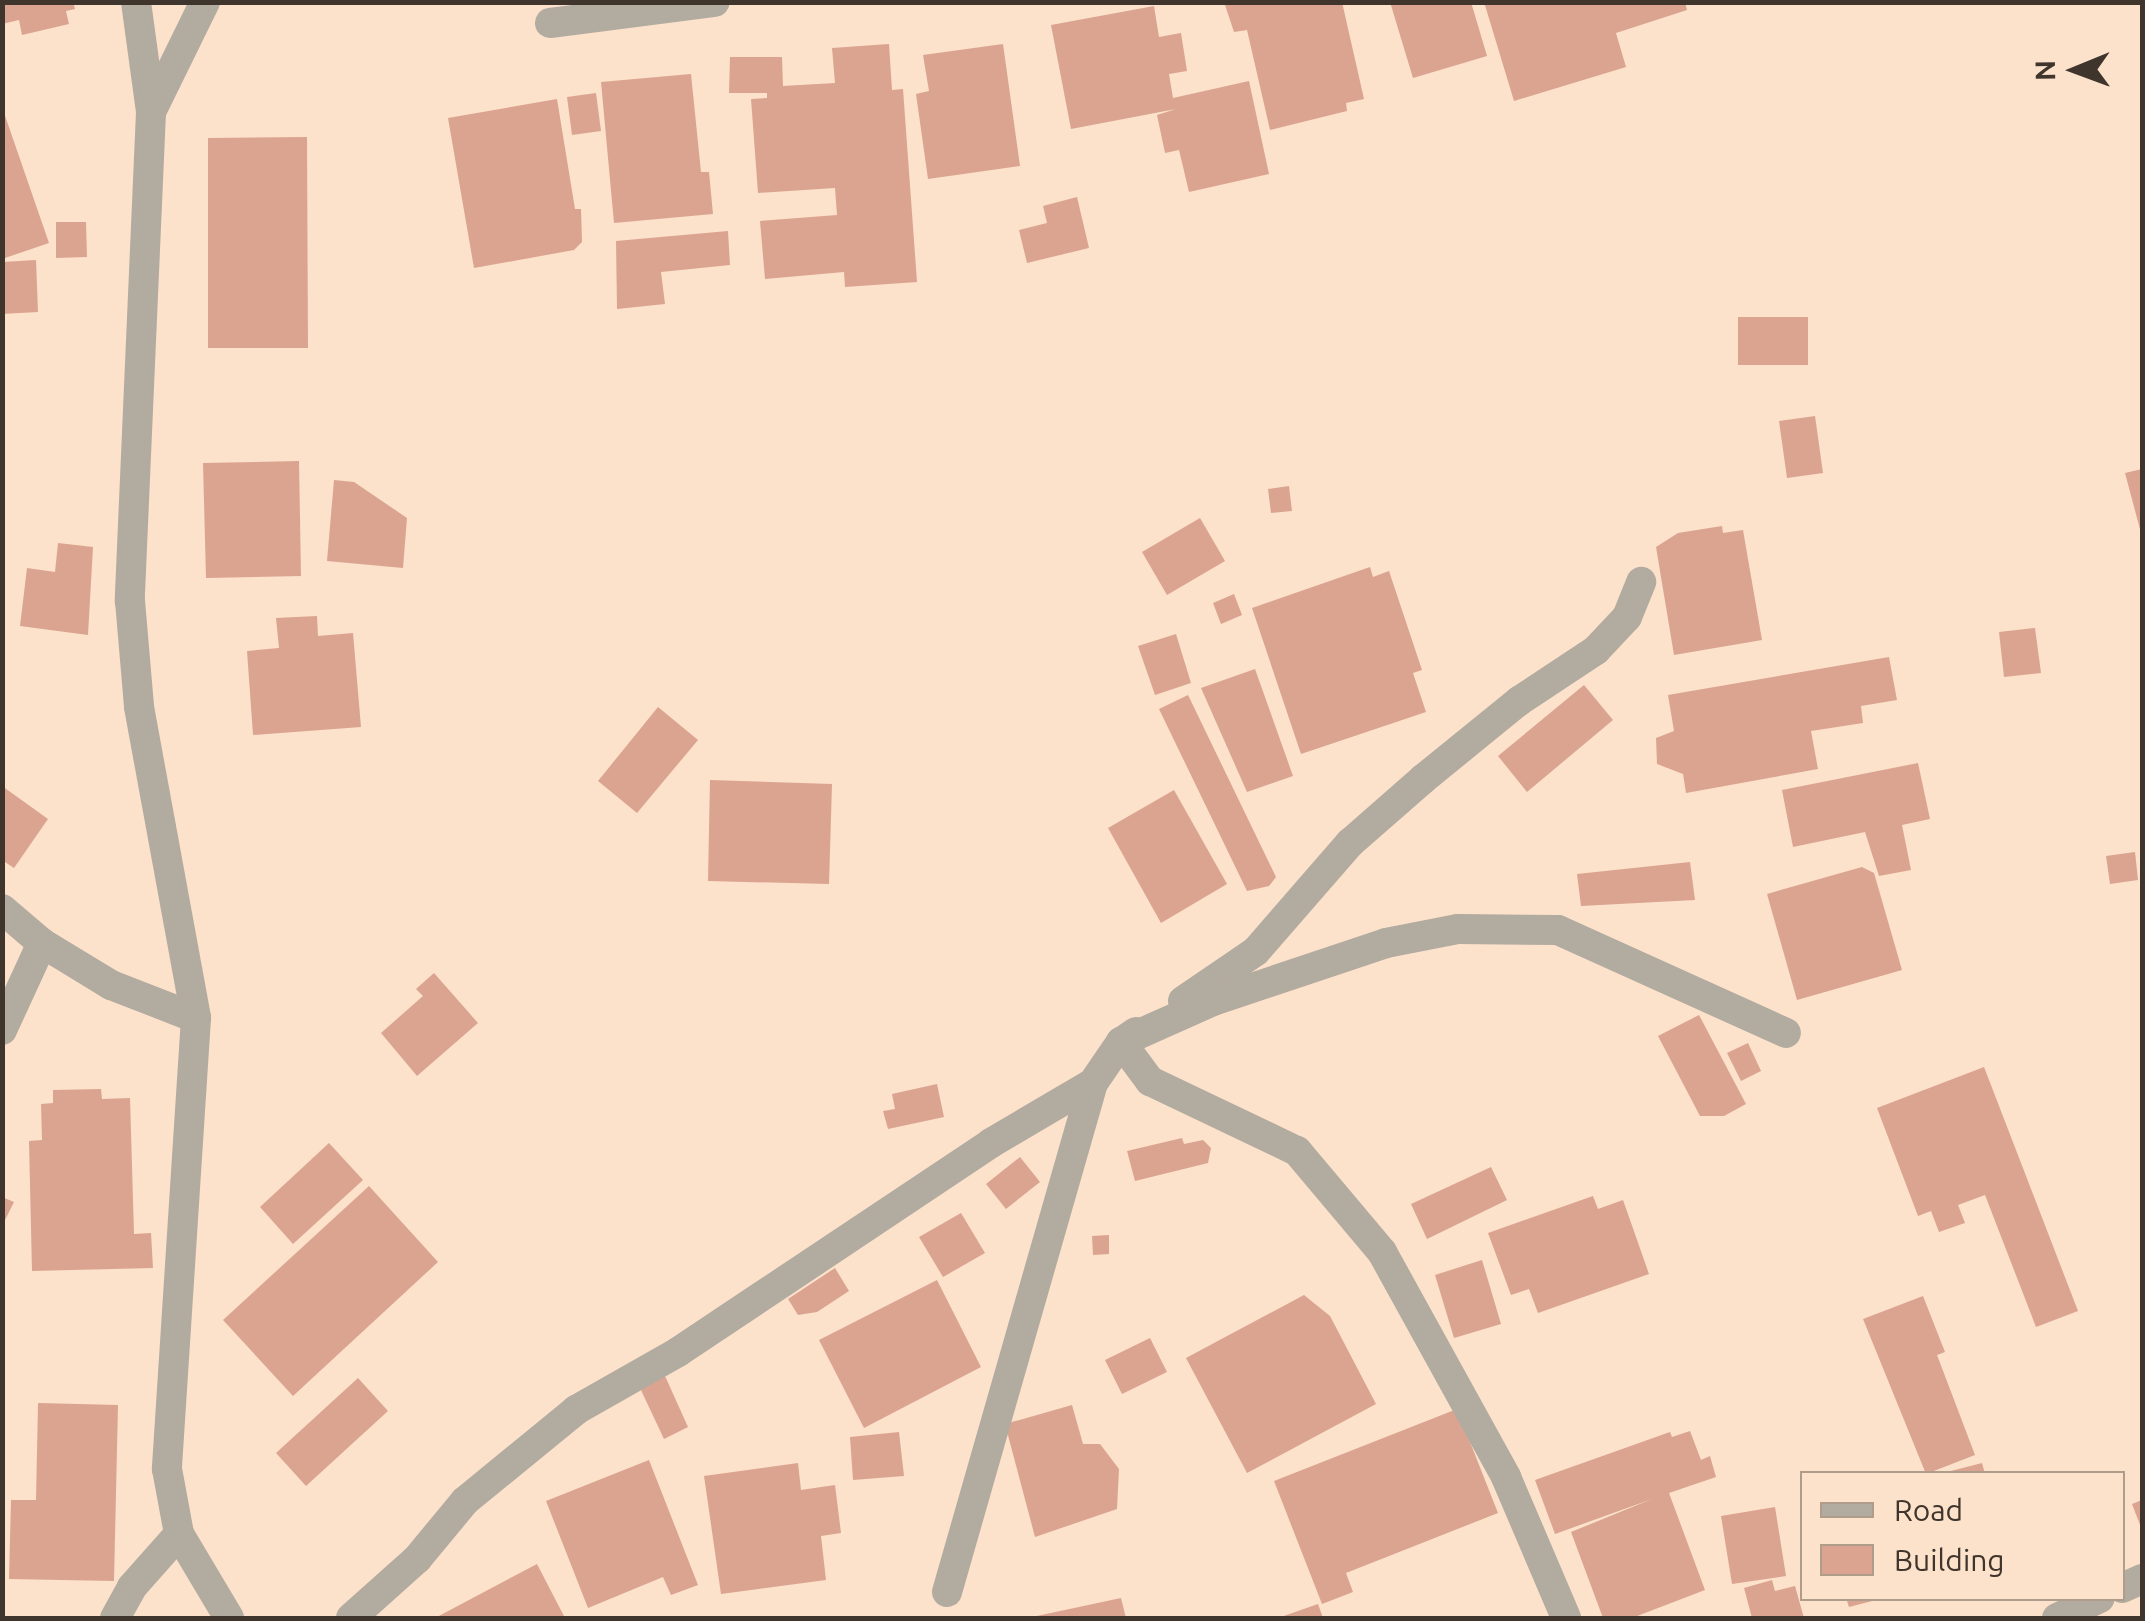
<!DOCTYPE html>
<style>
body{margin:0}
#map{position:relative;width:2145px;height:1621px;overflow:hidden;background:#fce1cb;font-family:Ubuntu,sans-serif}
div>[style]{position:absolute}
.building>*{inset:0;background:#dba490}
.street>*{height:30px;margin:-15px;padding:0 15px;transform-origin:15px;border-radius:15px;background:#b2ab9f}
span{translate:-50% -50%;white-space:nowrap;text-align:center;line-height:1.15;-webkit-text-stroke:10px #fce1cb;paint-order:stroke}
.frame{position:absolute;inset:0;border:5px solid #3f352c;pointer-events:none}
.legend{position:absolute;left:1800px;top:1471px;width:325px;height:130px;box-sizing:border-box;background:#fce1cb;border:2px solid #b09c8b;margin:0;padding:12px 18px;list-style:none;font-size:30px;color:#3f352c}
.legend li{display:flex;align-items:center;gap:20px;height:50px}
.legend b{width:50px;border:2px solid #b09c8b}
.north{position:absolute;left:2025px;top:20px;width:100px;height:100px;-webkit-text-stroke:8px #fce1cb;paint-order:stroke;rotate:269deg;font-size:28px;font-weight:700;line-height:40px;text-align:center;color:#3f352c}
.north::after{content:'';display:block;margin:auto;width:35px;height:45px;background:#3f352c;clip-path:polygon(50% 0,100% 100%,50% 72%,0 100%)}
</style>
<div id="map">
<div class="building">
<div style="clip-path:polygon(2px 2px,73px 2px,75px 9px,66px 11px,69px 24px,22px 35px,19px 20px,2px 24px)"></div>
<div style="clip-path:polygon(1224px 2px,1342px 2px,1364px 99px,1346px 103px,1347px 111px,1270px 130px,1247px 30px,1234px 32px)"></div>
<div style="clip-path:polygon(1390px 2px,1471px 2px,1487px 56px,1413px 78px)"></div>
<div style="clip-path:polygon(1484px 2px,1685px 2px,1687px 10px,1616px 33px,1626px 67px,1514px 101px)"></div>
<div style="clip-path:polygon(1154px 6px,1159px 37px,1181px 33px,1187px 71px,1169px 74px,1173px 98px,1249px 81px,1269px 174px,1189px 192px,1179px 150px,1165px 153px,1157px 115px,1176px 109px,1071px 129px,1051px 25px)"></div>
<div style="clip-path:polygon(889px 44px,892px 90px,903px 89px,917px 282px,845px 287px,844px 272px,765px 279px,760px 221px,837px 215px,835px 188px,758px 193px,751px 99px,767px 98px,767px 93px,729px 93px,730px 57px,782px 57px,783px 86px,835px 83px,832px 48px)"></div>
<div style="clip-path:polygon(1003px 44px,1020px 166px,928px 179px,916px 94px,929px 91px,923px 55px)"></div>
<div style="clip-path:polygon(691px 74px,701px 172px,709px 172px,713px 214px,614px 223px,601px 82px)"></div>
<div style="clip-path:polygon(596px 93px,601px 131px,572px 135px,567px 97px)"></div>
<div style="clip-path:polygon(557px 99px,575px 209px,581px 209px,582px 242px,574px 250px,474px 268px,448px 118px)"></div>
<div style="clip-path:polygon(2px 107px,49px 243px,2px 259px)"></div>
<div style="clip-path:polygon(307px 137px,308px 348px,208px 348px,208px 138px)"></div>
<div style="clip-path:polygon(1077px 197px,1089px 248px,1027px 263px,1019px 230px,1047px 223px,1043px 206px)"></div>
<div style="clip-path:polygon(56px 222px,86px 222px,87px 257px,56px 258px)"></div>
<div style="clip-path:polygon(728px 231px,730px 265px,661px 272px,665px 304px,617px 309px,616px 241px)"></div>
<div style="clip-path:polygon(36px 260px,38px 312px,2px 314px,2px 262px)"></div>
<div style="clip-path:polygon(1738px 317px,1808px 317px,1808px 365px,1738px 365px)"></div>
<div style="clip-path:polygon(1815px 416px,1823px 473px,1787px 478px,1779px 421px)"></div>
<div style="clip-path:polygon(299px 461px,301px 576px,206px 578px,203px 463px)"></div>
<div style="clip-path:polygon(2142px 469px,2142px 533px,2141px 533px,2125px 473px)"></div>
<div style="clip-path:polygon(334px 480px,354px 482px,407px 518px,403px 568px,327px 561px)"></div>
<div style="clip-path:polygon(1289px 486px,1292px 511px,1271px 513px,1268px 489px)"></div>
<div style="clip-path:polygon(1200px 518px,1225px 561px,1167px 595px,1142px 552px)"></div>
<div style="clip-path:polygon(1722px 526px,1723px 533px,1743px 530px,1762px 640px,1674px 655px,1656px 547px,1678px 533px)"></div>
<div style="clip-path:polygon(58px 543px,93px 547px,88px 635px,20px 626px,27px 568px,55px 572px)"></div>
<div style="clip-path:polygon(1370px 567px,1373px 577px,1389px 571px,1422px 670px,1413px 673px,1426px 712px,1301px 754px,1252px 608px)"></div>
<div style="clip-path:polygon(1234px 594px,1242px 615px,1221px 624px,1213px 603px)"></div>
<div style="clip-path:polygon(317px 616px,318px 636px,353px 633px,361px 727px,253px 735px,247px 651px,279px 648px,276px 618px)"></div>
<div style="clip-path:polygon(2035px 628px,2041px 673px,2004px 677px,1999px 632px)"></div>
<div style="clip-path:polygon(1176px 634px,1191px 683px,1155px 695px,1138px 646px)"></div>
<div style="clip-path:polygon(1889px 657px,1897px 700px,1861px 706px,1863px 723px,1811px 731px,1818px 769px,1686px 793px,1683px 774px,1657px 764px,1656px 738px,1674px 731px,1668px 695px)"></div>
<div style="clip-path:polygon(1255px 669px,1293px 776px,1247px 792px,1201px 688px)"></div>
<div style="clip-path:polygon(1584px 685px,1613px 720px,1527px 792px,1498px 756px)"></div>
<div style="clip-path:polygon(1188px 695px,1276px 877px,1269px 886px,1247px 891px,1159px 709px)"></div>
<div style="clip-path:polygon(658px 707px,698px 740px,637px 813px,598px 781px)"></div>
<div style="clip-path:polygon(1918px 763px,1930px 819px,1902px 825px,1911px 870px,1879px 876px,1865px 832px,1793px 847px,1782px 790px)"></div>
<div style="clip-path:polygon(710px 780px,832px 784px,829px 884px,708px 881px)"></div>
<div style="clip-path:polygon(2px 786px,48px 819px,14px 868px,2px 860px)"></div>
<div style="clip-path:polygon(1174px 790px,1227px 884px,1161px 923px,1108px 828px)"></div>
<div style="clip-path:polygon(2135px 852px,2138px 880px,2110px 884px,2106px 856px)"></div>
<div style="clip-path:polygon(1690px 862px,1695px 900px,1581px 906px,1577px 874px)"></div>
<div style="clip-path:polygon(1862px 867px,1874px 873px,1902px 970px,1797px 1000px,1767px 894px)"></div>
<div style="clip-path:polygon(434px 973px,478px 1023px,417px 1076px,381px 1033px,423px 996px,416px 989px)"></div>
<div style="clip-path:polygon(1699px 1015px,1746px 1104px,1724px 1116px,1700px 1116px,1658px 1036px)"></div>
<div style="clip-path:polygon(1748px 1043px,1761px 1071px,1741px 1081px,1727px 1053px)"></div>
<div style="clip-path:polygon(1984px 1067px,2078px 1311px,2036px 1327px,1985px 1195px,1958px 1205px,1965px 1223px,1939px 1232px,1931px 1211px,1918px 1216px,1877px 1108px)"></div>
<div style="clip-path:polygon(937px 1084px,944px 1117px,888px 1129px,883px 1111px,895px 1109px,892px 1094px)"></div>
<div style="clip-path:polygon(101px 1089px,102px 1099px,130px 1098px,134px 1234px,151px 1233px,153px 1268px,32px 1271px,29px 1141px,42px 1140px,41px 1104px,53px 1103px,53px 1090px)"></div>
<div style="clip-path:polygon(1182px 1138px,1184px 1144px,1203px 1140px,1211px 1148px,1208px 1163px,1135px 1181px,1127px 1151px)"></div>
<div style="clip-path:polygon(329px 1143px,363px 1180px,293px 1244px,260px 1207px)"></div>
<div style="clip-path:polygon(1020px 1157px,1040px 1182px,1006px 1209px,986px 1184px)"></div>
<div style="clip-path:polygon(1491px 1167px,1507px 1200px,1427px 1239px,1411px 1204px)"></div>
<div style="clip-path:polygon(369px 1186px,438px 1262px,293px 1396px,223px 1320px)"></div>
<div style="clip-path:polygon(1593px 1196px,1598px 1209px,1623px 1200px,1649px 1274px,1538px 1313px,1529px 1289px,1511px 1295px,1488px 1233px)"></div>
<div style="clip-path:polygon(2px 1197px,14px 1202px,2px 1226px)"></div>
<div style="clip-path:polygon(961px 1213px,985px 1253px,943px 1277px,919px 1237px)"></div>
<div style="clip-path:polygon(1109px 1235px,1109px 1254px,1093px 1255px,1092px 1236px)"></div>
<div style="clip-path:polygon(1482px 1260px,1501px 1324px,1454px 1338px,1435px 1275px)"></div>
<div style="clip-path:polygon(835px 1268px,849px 1291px,817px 1312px,798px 1315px,788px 1299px)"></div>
<div style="clip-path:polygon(937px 1280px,981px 1367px,864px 1428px,819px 1340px)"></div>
<div style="clip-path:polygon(1304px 1295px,1330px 1316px,1376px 1404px,1247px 1473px,1186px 1358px)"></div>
<div style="clip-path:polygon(1923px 1296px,1945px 1352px,1937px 1355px,1975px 1455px,1926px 1474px,1863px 1319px)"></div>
<div style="clip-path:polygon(1150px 1338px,1167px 1372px,1122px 1394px,1105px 1360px)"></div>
<div style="clip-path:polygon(665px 1376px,688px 1427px,664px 1439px,640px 1388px)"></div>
<div style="clip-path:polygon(358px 1378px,388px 1411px,306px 1486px,276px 1453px)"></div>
<div style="clip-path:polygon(38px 1403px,118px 1405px,114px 1581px,9px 1579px,11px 1500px,36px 1500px)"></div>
<div style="clip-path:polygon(1072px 1405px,1083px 1444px,1100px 1444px,1119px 1469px,1117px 1509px,1035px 1537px,1005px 1424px)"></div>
<div style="clip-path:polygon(1457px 1409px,1498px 1513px,1346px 1573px,1353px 1592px,1322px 1604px,1274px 1481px)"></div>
<div style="clip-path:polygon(1690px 1431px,1701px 1460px,1710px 1456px,1716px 1477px,1669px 1493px,1705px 1590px,1632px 1618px,1603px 1618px,1571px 1532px,1652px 1499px,1555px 1534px,1535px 1480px,1670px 1432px,1672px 1437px)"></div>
<div style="clip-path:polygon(899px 1432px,904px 1476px,853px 1480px,850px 1437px)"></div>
<div style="clip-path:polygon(649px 1460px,698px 1585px,671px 1595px,663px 1577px,588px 1608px,546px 1501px)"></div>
<div style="clip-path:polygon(798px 1463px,801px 1490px,835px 1485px,841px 1533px,821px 1536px,826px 1580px,721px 1594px,704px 1476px)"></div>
<div style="clip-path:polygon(1982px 1463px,1985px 1474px,1947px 1474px,1947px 1472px)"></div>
<div style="clip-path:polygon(2142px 1500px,2142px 1530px,2132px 1504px)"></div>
<div style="clip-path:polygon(1775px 1507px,1786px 1576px,1732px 1584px,1721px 1516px)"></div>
<div style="clip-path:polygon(537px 1564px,565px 1618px,435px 1618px)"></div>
<div style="clip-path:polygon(1772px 1580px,1775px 1591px,1795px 1586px,1804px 1618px,1752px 1618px,1744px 1588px)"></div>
<div style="clip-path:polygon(1121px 1598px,1126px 1618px,1033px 1618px,1032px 1617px)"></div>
<div style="clip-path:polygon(1846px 1598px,1876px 1598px,1876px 1600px,1849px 1607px)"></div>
<div style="clip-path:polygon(1318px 1604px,1323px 1618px,1278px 1618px)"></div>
</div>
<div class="street">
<div style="left:136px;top:2px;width:111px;rotate:82.2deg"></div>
<div style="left:151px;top:112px;width:489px;rotate:92.5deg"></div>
<div style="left:130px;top:601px;width:106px;rotate:85.1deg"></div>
<div style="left:139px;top:707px;width:316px;rotate:79.6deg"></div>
<div style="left:196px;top:1018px;width:452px;rotate:93.7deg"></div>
<div style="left:167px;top:1469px;width:66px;rotate:79.5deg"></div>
<div style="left:179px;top:1534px;width:98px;rotate:59.2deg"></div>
<div style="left:550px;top:23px;width:166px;rotate:-7.3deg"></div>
<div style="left:151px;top:112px;width:123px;rotate:-63.9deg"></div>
<div style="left:2px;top:909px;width:52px;rotate:40.4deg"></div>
<div style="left:42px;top:943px;width:81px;rotate:31.3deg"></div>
<div style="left:111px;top:985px;width:91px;rotate:21.2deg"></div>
<div style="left:1183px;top:1001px;width:88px;rotate:-34.4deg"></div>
<div style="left:1256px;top:951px;width:143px;rotate:-49deg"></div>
<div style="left:1350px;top:843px;width:97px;rotate:-41.2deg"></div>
<div style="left:1423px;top:779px;width:124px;rotate:-39.1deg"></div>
<div style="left:1519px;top:701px;width:92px;rotate:-33.5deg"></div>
<div style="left:1596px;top:650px;width:45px;rotate:-46.8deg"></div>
<div style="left:1627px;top:617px;width:38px;rotate:-68deg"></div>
<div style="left:2px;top:1030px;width:96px;rotate:-65.3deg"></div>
<div style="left:1136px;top:1032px;width:18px;rotate:146deg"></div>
<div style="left:1121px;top:1042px;width:49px;rotate:53.4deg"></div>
<div style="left:1150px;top:1081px;width:163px;rotate:25.5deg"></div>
<div style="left:1297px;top:1151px;width:132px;rotate:49.9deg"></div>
<div style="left:1382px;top:1252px;width:257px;rotate:61.1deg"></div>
<div style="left:1506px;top:1477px;width:153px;rotate:66.9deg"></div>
<div style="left:2122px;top:1588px;width:22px;rotate:-24deg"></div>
<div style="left:947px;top:1592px;width:530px;rotate:-74deg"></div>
<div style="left:115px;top:1618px;width:35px;rotate:-61deg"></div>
<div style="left:132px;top:1587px;width:71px;rotate:-48.4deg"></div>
<div style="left:351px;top:1618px;width:89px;rotate:-41.8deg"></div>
<div style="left:417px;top:1559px;width:75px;rotate:-50.4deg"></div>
<div style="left:465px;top:1501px;width:144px;rotate:-39.3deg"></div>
<div style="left:576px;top:1410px;width:117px;rotate:-29.6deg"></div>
<div style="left:678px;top:1352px;width:376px;rotate:-33.7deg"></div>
<div style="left:991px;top:1143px;width:118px;rotate:-30.5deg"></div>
<div style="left:1093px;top:1083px;width:50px;rotate:-55.7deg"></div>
<div style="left:1121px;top:1042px;width:101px;rotate:-24deg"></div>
<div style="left:1213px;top:1001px;width:182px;rotate:-18.5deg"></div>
<div style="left:1386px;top:943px;width:73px;rotate:-11deg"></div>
<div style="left:1458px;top:929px;width:100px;rotate:0.6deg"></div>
<div style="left:1558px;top:930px;width:250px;rotate:24.3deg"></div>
<div style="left:2057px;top:1618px;width:47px;rotate:-24.9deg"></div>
</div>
<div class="frame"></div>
<ul class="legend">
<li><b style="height:12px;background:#b2ab9f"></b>Road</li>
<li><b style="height:28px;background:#dba490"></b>Building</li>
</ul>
<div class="north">N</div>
</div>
